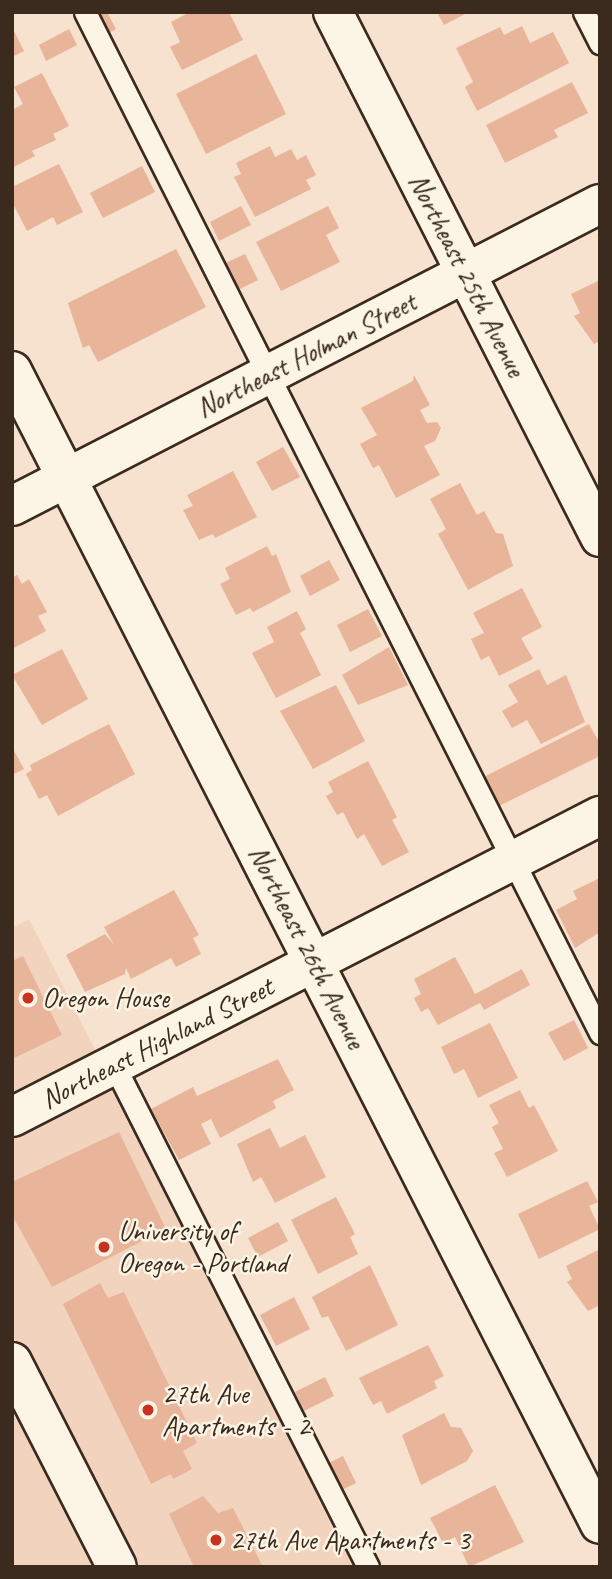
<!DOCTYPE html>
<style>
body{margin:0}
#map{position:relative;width:612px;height:1579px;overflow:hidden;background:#f6e2ce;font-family:Caveat,sans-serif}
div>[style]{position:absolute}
.built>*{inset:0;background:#f2d4be}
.building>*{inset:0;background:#e8b49a}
.roads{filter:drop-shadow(2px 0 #3b2a1e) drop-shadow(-2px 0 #3b2a1e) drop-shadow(0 2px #3b2a1e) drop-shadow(0 -2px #3b2a1e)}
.service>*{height:21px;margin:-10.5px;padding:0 10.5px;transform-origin:10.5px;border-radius:10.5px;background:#fcf5e5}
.minor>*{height:38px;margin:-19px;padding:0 19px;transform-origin:19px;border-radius:19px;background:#fcf5e5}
.dots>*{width:19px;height:19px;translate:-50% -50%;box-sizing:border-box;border:4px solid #fcf5e5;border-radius:50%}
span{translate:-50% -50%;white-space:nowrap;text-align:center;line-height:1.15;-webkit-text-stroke:5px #fcf5e5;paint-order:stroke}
.street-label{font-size:28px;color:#3b2a1e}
.poi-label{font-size:28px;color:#3b2a1e}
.left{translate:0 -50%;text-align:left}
.frame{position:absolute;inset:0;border:14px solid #3b2a1e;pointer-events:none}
</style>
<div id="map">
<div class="built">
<div style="clip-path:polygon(29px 919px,357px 1567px,12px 1567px,12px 928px)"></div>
</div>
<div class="building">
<div style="clip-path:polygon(89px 12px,107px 12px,116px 29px,102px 37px)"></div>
<div style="clip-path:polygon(190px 12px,229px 12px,243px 40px,182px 70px,170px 47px,180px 42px,171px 22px)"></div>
<div style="clip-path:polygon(437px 12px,469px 12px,444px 25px)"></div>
<div style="clip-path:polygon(522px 26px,530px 43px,553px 32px,569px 63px,477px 111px,465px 87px,473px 82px,456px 48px,500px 27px,504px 35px)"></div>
<div style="clip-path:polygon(12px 27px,24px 51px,12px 57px)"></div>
<div style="clip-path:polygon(69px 29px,77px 45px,46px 61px,39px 45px)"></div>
<div style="clip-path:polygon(256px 54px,286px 114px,206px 154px,176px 94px)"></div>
<div style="clip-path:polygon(42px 73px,69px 126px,53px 134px,56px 140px,32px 151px,35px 156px,12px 168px,12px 110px,23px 104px,14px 87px)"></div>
<div style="clip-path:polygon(572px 82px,588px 113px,554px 130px,558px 137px,505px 163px,486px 125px)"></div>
<div style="clip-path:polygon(270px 146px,275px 157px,291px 149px,297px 160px,306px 155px,316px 175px,306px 180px,311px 189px,255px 217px,234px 177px,241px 174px,236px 163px)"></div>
<div style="clip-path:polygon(59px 164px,83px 212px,57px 225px,53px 217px,27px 231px,12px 202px,12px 187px)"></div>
<div style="clip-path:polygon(142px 166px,155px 192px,103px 218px,90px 193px)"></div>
<div style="clip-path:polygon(241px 206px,251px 225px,219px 241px,210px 222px)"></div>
<div style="clip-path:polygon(328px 206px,339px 228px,326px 235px,340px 262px,281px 291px,256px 242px)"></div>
<div style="clip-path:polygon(176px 249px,206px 307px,98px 362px,89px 345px,83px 348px,68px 303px)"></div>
<div style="clip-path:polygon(245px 254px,258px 280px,232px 293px,219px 266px)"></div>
<div style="clip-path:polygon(600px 280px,600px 341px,594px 344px,574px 316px,580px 313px,571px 294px)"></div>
<div style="clip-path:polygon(414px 375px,430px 405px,420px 410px,427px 423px,437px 422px,441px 428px,435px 441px,424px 446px,440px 475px,396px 498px,379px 465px,373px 468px,360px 444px,377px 435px,361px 408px,413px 381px)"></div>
<div style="clip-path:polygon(283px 447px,300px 477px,272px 491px,256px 462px)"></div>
<div style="clip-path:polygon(233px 471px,257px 517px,215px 538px,213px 534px,199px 540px,183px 510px,193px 506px,187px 495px)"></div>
<div style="clip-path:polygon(460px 483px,477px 515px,484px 511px,496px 533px,503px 534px,513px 566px,468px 590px,438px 534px,446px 529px,430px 499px)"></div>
<div style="clip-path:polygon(267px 546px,272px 556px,276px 554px,291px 592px,253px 612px,250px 608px,236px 615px,220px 584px,230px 579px,225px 568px)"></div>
<div style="clip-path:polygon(329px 560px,340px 580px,310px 596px,300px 576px)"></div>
<div style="clip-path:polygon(17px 575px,22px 584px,29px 579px,47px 612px,38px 616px,46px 631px,12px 649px,12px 578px)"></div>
<div style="clip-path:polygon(522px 588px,542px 627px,521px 638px,533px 659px,499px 676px,489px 656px,481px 660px,471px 639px,484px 633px,473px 613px)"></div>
<div style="clip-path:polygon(368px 609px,382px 636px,350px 652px,337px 625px)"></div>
<div style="clip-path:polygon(297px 611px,306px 629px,300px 633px,321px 675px,276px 698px,252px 653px,274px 642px,267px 627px)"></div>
<div style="clip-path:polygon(389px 647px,408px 685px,358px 705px,342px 675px)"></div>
<div style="clip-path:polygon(62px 649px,88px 699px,42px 725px,12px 675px)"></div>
<div style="clip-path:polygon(539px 669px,547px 685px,566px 675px,585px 722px,541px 744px,527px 720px,512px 728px,502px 711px,518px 702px,508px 685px)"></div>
<div style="clip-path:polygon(336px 685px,365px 741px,313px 769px,280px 711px)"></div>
<div style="clip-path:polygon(109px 724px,135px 774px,58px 816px,47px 795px,39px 799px,26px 774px,32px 770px,30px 765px)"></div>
<div style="clip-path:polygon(589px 724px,600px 744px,600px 756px,489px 811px,474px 782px)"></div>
<div style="clip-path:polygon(12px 747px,24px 769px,12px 775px)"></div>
<div style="clip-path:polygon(368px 761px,397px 817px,392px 820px,409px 852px,382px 866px,364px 834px,357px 839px,343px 812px,337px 815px,326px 796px,333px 792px,328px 782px)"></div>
<div style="clip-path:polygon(600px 878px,600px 932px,575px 948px,556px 910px,577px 899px,573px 891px)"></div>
<div style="clip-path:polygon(174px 890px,199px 935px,193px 938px,201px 954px,176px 967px,171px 958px,131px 979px,126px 968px,125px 974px,85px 992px,66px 955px,105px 934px,114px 945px,104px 927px)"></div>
<div style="clip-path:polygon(23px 956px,62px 1035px,12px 1059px,12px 961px)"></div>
<div style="clip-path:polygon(455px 957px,475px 994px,522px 969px,530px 985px,484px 1010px,480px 1003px,438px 1025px,428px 1008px,421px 1012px,414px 998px,421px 994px,414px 979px)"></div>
<div style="clip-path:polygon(574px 1020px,588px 1048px,564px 1061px,548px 1033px)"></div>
<div style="clip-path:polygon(490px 1023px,518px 1078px,478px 1098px,464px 1069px,454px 1074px,441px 1047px)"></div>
<div style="clip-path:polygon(278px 1059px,294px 1090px,273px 1101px,276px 1108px,220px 1138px,211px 1119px,201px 1124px,211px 1144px,179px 1160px,151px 1109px,193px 1087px,197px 1096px)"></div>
<div style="clip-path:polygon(520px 1090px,529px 1108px,534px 1105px,558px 1151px,507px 1177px,494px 1153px,503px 1149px,492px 1127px,499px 1123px,489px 1105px)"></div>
<div style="clip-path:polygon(270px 1128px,280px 1148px,305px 1135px,326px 1177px,275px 1203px,261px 1177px,253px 1182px,237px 1144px)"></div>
<div style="clip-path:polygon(119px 1132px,166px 1229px,52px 1287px,12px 1215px,12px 1182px)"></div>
<div style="clip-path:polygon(587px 1181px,598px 1202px,589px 1206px,600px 1229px,539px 1259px,518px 1214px)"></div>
<div style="clip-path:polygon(336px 1197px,355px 1234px,350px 1237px,358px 1254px,318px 1274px,291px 1220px)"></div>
<div style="clip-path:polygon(278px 1222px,288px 1241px,258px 1257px,248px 1238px)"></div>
<div style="clip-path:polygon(600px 1249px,600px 1305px,588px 1311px,567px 1282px,572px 1279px,566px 1266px)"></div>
<div style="clip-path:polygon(370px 1265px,398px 1325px,346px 1351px,328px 1316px,322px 1318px,312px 1297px)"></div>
<div style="clip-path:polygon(100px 1283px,108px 1298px,124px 1292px,197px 1443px,183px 1451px,192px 1469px,173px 1479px,171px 1474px,151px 1484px,63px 1304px)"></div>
<div style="clip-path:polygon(294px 1297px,310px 1329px,276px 1346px,260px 1315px)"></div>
<div style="clip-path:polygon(428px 1345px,444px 1376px,434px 1381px,437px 1388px,387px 1414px,381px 1401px,373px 1405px,359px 1378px)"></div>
<div style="clip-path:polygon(325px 1377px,334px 1396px,304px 1411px,295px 1392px)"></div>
<div style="clip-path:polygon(444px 1413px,451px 1427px,461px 1428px,473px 1451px,467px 1461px,421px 1485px,402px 1435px)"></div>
<div style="clip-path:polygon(343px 1456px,356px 1483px,338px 1492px,325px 1465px)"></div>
<div style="clip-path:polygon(495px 1485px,524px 1542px,469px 1567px,455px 1537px,443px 1543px,430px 1518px)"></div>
<div style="clip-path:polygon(203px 1496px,218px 1513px,233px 1508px,263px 1567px,194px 1567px,169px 1514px)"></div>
</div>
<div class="roads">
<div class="service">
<div style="left:85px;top:12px;width:1144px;rotate:63.23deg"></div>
<div style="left:584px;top:12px;width:35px;rotate:63deg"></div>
<div style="left:114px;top:1065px;width:563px;rotate:63.16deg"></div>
</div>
<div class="minor">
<div style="left:333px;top:12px;width:589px;rotate:63.04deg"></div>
<div style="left:12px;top:371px;width:1294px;rotate:62.98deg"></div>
<div style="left:12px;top:506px;width:661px;rotate:-27.19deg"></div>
<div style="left:12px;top:1117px;width:661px;rotate:-27.11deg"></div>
<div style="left:12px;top:1362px;width:230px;rotate:62.9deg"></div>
</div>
</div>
<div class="dots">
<div style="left:28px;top:998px;background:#c8321e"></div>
<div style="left:104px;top:1247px;background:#c8321e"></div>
<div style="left:148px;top:1410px;background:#c8321e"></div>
<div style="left:216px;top:1540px;background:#c8321e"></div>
</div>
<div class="street-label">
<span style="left:467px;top:275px;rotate:63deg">Northeast 25th Avenue</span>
<span style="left:306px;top:355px;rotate:-27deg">Northeast Holman Street</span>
<span style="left:307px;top:947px;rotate:63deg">Northeast 26th Avenue</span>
<span style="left:157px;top:1043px;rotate:-27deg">Northeast Highland Street</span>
</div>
<div class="poi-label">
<span class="left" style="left:42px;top:998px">Oregon House</span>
<span class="left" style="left:118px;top:1247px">University of<br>Oregon - Portland</span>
<span class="left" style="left:162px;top:1410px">27th Ave<br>Apartments - 2</span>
<span class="left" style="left:230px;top:1540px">27th Ave Apartments - 3</span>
</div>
<div class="frame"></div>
</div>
